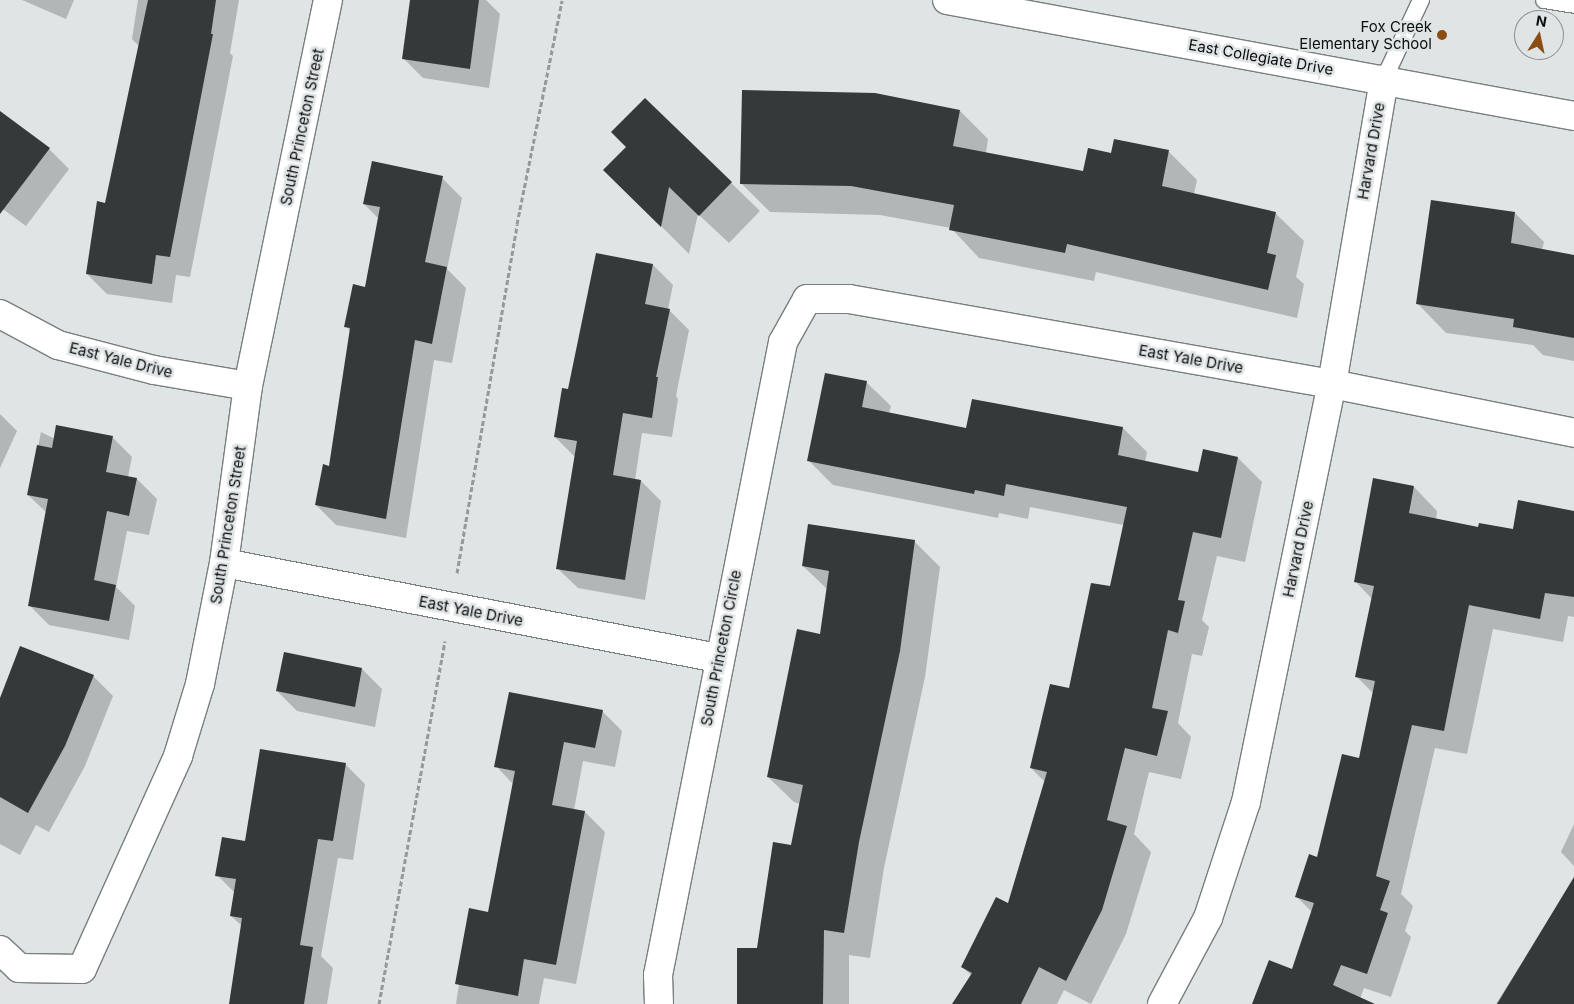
<!DOCTYPE html>
<style>
body{margin:0}
#map{position:relative;width:1574px;height:1004px;overflow:hidden;background:#dfe4e5;font-family:Inter,sans-serif}
div>[style]{position:absolute}
.shadow>*{inset:0;background:#0003}
.building>*{inset:0;background:#35393a}
.path>*{height:3px;margin-top:-1.5px;transform-origin:0;background:repeating-linear-gradient(90deg,#95999a 0 5px,transparent 0 7.5px)}
.roads{filter:drop-shadow(1px 0 #797e7e) drop-shadow(-1px 0 #797e7e) drop-shadow(0 1px #797e7e) drop-shadow(0 -1px #797e7e)}
.service>*{height:16px;margin:-8px;padding:0 8px;transform-origin:8px;border-radius:8px;background:#fff}
.minor>*{height:28px;margin:-14px;padding:0 14px;transform-origin:14px;border-radius:14px;background:#fff}
.dots>*{width:14px;height:14px;translate:-50% -50%;box-sizing:border-box;border:2px solid #dfe4e5;border-radius:50%}
span{translate:-50% -50%;white-space:nowrap;text-align:center;line-height:1.15;-webkit-text-stroke:5px #dfe4e5;paint-order:stroke}
.poi-label{font-size:15px;color:#0c0d0e}
.right{translate:-100% -50%;text-align:right}
.street-label{font-size:15px;color:#0c0d0e}
.north{position:absolute;left:1514px;top:10px;width:50px;height:50px;box-sizing:border-box;background:#dfe4e5;border:1px solid #8b8e8f;border-radius:50%;rotate:10deg;font-size:14px;font-weight:700;line-height:20px;text-align:center;color:#0c0d0e}
.north::after{content:'';display:block;margin:auto;width:18px;height:22px;background:#8b4d11;clip-path:polygon(50% 0,100% 100%,50% 72%,0 100%)}
</style>
<div id="map">
<div class="shadow">
<div style="clip-path:polygon(22px 0,74px 0,66px 19px)"></div>
<div style="clip-path:polygon(138px 0,239px 0,230px 53px,233px 56px,190px 277px,176px 275px,172px 303px,107px 294px,87px 274px,106px 204px,140px 47px,132px 39px)"></div>
<div style="clip-path:polygon(412px 0,486px 0,500px 14px,489px 88px,423px 78px,403px 58px)"></div>
<div style="clip-path:polygon(645px 99px,760px 211px,729px 243px,698px 214px,689px 254px,633px 198px,628px 147px)"></div>
<div style="clip-path:polygon(960px 111px,988px 139px,986px 153px,1084px 173px,1112px 155px,1168px 151px,1197px 180px,1194px 194px,1275px 213px,1304px 241px,1296px 277px,1304px 284px,1297px 318px,1096px 272px,1094px 281px,979px 258px,951px 228px,880px 215px,770px 212px,741px 183px)"></div>
<div style="clip-path:polygon(0 113px,49px 149px,69px 169px,26px 226px,0 207px)"></div>
<div style="clip-path:polygon(442px 178px,462px 198px,447px 269px,466px 288px,452px 363px,434px 360px,406px 538px,336px 525px,316px 505px,330px 467px,351px 332px,346px 326px,366px 288px,379px 219px,364px 204px)"></div>
<div style="clip-path:polygon(1515px 213px,1544px 242px,1542px 250px,1574px 256px,1574px 361px,1543px 355px,1533px 345px,1446px 333px,1418px 304px)"></div>
<div style="clip-path:polygon(653px 265px,673px 285px,668px 309px,689px 330px,676px 396px,678px 399px,672px 437px,642px 433px,635px 480px,641px 481px,661px 501px,645px 600px,578px 588px,557px 568px,576px 458px,555px 437px,569px 391px)"></div>
<div style="clip-path:polygon(866px 382px,891px 406px,889px 413px,967px 429px,1123px 428px,1147px 452px,1145px 462px,1199px 473px,1238px 458px,1262px 482px,1245px 562px,1217px 556px,1202px 620px,1209px 627px,1202px 656px,1192px 654px,1178px 723px,1191px 737px,1181px 779px,1149px 772px,1134px 834px,1151px 852px,1126px 934px,1091px 1004px,1064px 990px,1057px 1004px,954px 1004px,972px 976px,962px 967px,1009px 905px,1045px 782px,1031px 768px,1070px 690px,1111px 588px,1124px 525px,1030px 507px,1028px 519px,999px 513px,998px 518px,833px 485px,809px 461px)"></div>
<div style="clip-path:polygon(0 414px,17px 431px,0 468px)"></div>
<div style="clip-path:polygon(41px 432px,55px 439px,112px 437px,132px 457px,128px 477px,137px 479px,157px 499px,149px 535px,127px 531px,116px 587px,135px 606px,129px 640px,49px 625px,29px 605px,47px 513px,28px 495px)"></div>
<div style="clip-path:polygon(1414px 487px,1437px 511px,1436px 520px,1479px 528px,1514px 530px,1574px 512px,1574px 617px,1568px 616px,1563px 642px,1493px 629px,1467px 754px,1435px 748px,1401px 894px,1413px 906px,1405px 931px,1411px 937px,1391px 997px,1364px 988px,1358px 1004px,1254px 1004px,1293px 971px,1312px 912px,1297px 897px,1318px 859px,1360px 760px,1373px 693px,1357px 677px,1372px 599px,1355px 581px)"></div>
<div style="clip-path:polygon(914px 541px,940px 567px,925px 677px,884px 868px,870px 958px,849px 955px,849px 1004px,738px 1004px,792px 847px,800px 804px,794px 802px,768px 777px,821px 635px,828px 590px,803px 566px)"></div>
<div style="clip-path:polygon(362px 669px,382px 689px,375px 727px,297px 711px,277px 691px)"></div>
<div style="clip-path:polygon(93px 676px,113px 696px,85px 766px,49px 832px,36px 825px,20px 855px,0 844px,0 701px)"></div>
<div style="clip-path:polygon(602px 711px,622px 731px,615px 767px,583px 761px,574px 810px,585px 812px,605px 832px,576px 984px,544px 978px,539px 1004px,456px 1004px,470px 910px,489px 913px,513px 784px,496px 766px)"></div>
<div style="clip-path:polygon(345px 764px,365px 784px,353px 860px,338px 858px,321px 956px,333px 968px,327px 1004px,230px 1004px,242px 926px,231px 916px,235px 893px,217px 875px,247px 843px)"></div>
<div style="clip-path:polygon(1574px 824px,1574px 866px,1561px 852px)"></div>
<div style="clip-path:polygon(1574px 879px,1574px 1004px,1496px 1004px)"></div>
</div>
<div class="building">
<div style="clip-path:polygon(148px 0,216px 0,211px 34px,213px 34px,170px 257px,156px 255px,152px 284px,86px 274px,97px 201px,105px 203px)"></div>
<div style="clip-path:polygon(410px 0,479px 0,470px 69px,402px 59px)"></div>
<div style="clip-path:polygon(742px 90px,875px 93px,960px 110px,953px 146px,1083px 171px,1088px 148px,1111px 153px,1114px 139px,1169px 150px,1162px 186px,1276px 212px,1267px 253px,1276px 255px,1268px 290px,1067px 244px,1065px 253px,949px 230px,954px 205px,851px 186px,740px 184px)"></div>
<div style="clip-path:polygon(645px 98px,732px 182px,699px 216px,669px 187px,661px 227px,603px 170px,626px 147px,611px 132px)"></div>
<div style="clip-path:polygon(0 111px,50px 148px,0 214px)"></div>
<div style="clip-path:polygon(372px 161px,443px 176px,425px 262px,447px 267px,432px 344px,415px 340px,386px 519px,315px 505px,323px 464px,329px 466px,350px 328px,344px 327px,353px 284px,365px 287px,380px 207px,363px 204px)"></div>
<div style="clip-path:polygon(1431px 200px,1515px 212px,1511px 243px,1574px 255px,1574px 338px,1513px 327px,1514px 319px,1416px 304px)"></div>
<div style="clip-path:polygon(596px 253px,653px 264px,645px 304px,670px 309px,656px 377px,658px 377px,652px 418px,623px 413px,613px 475px,641px 480px,625px 580px,556px 569px,577px 441px,554px 437px,562px 388px,568px 389px)"></div>
<div style="clip-path:polygon(825px 373px,867px 381px,862px 407px,966px 428px,972px 399px,1123px 427px,1118px 455px,1198px 472px,1203px 449px,1238px 457px,1221px 538px,1193px 532px,1178px 600px,1185px 601px,1178px 633px,1168px 630px,1152px 708px,1168px 711px,1157px 756px,1125px 748px,1107px 820px,1127px 826px,1102px 910px,1066px 981px,1039px 967px,1021px 1004px,952px 1004px,972px 973px,961px 967px,996px 897px,1008px 903px,1047px 772px,1030px 768px,1050px 684px,1069px 688px,1091px 583px,1110px 586px,1127px 507px,1006px 484px,1004px 496px,975px 490px,974px 494px,807px 461px)"></div>
<div style="clip-path:polygon(56px 425px,113px 436px,106px 472px,137px 478px,129px 516px,107px 511px,94px 580px,116px 585px,109px 621px,28px 606px,48px 499px,27px 495px,37px 445px,52px 448px)"></div>
<div style="clip-path:polygon(1373px 478px,1414px 486px,1409px 513px,1478px 527px,1479px 523px,1513px 529px,1518px 500px,1574px 511px,1574px 597px,1545px 593px,1540px 619px,1469px 605px,1444px 731px,1412px 725px,1376px 876px,1390px 881px,1380px 910px,1388px 913px,1367px 974px,1341px 965px,1333px 985px,1375px 1004px,1252px 1004px,1269px 960px,1292px 969px,1314px 903px,1295px 897px,1309px 854px,1317px 857px,1342px 754px,1359px 758px,1375px 681px,1355px 677px,1374px 586px,1354px 582px)"></div>
<div style="clip-path:polygon(808px 524px,915px 540px,900px 651px,859px 842px,844px 933px,824px 930px,823px 1004px,737px 1004px,737px 948px,757px 948px,773px 842px,791px 845px,803px 785px,767px 777px,797px 629px,820px 634px,829px 571px,802px 566px)"></div>
<div style="clip-path:polygon(20px 646px,94px 675px,65px 746px,28px 813px,0 797px,0 698px)"></div>
<div style="clip-path:polygon(284px 652px,362px 668px,355px 707px,276px 691px)"></div>
<div style="clip-path:polygon(509px 692px,603px 710px,595px 748px,564px 742px,552px 805px,585px 811px,556px 965px,524px 959px,518px 996px,455px 984px,469px 908px,488px 912px,515px 771px,494px 767px)"></div>
<div style="clip-path:polygon(260px 749px,346px 763px,333px 841px,318px 839px,300px 945px,313px 947px,304px 1004px,229px 1004px,242px 918px,230px 916px,236px 879px,215px 876px,222px 837px,245px 841px)"></div>
<div style="clip-path:polygon(1574px 877px,1574px 1004px,1497px 1004px)"></div>
</div>
<div class="path">
<div style="left:457px;top:573px;width:354px;rotate:-80.2deg"></div>
<div style="left:517px;top:224px;width:228px;rotate:-78.6deg"></div>
<div style="left:379px;top:1004px;width:369px;rotate:-79.7deg"></div>
</div>
<div class="roads">
<div class="service">
<div style="left:1544px;top:0;width:30px;rotate:9deg"></div>
<div style="left:1384px;top:79px;width:87px;rotate:-64.9deg"></div>
</div>
<div class="minor">
<div style="left:947px;top:0;width:638px;rotate:10.48deg"></div>
<div style="left:0;top:314px;width:66px;rotate:28.1deg"></div>
<div style="left:58px;top:345px;width:99px;rotate:14.6deg"></div>
<div style="left:154px;top:370px;width:95px;rotate:9.7deg"></div>
<div style="left:224px;top:563px;width:503px;rotate:10.89deg"></div>
<div style="left:0;top:950px;width:26px;rotate:43deg"></div>
<div style="left:19px;top:968px;width:63px;rotate:0.9deg"></div>
<div style="left:82px;top:969px;width:234px;rotate:-65.7deg"></div>
<div style="left:178px;top:756px;width:75px;rotate:-73deg"></div>
<div style="left:200px;top:684px;width:123px;rotate:-78.8deg"></div>
<div style="left:224px;top:563px;width:179px;rotate:-82.3deg"></div>
<div style="left:248px;top:386px;width:394px;rotate:-78.3deg"></div>
<div style="left:659px;top:1004px;width:29px;rotate:-92deg"></div>
<div style="left:658px;top:975px;width:645px;rotate:-78.83deg"></div>
<div style="left:783px;top:342px;width:49px;rotate:-60.8deg"></div>
<div style="left:807px;top:299px;width:42px"></div>
<div style="left:849px;top:299px;width:490px;rotate:10deg"></div>
<div style="left:1332px;top:384px;width:247px;rotate:11.4deg"></div>
<div style="left:1162px;top:1004px;width:98px;rotate:-61.9deg"></div>
<div style="left:1208px;top:918px;width:122px;rotate:-71.9deg"></div>
<div style="left:1246px;top:802px;width:427px;rotate:-78.4deg"></div>
<div style="left:1332px;top:384px;width:309px;rotate:-80.3deg"></div>
</div>
</div>
<div class="dots">
<div style="left:1442px;top:35px;background:#8b4d11"></div>
</div>
<div class="poi-label">
<span class="right" style="left:1432px;top:35px">Fox Creek<br>Elementary School</span>
</div>
<div class="street-label">
<span style="left:1261px;top:57px;rotate:10deg">East Collegiate Drive</span>
<span style="left:302px;top:127px;rotate:-78deg">South Princeton Street</span>
<span style="left:1371px;top:151px;rotate:-80deg">Harvard Drive</span>
<span style="left:1191px;top:359px;rotate:10deg">East Yale Drive</span>
<span style="left:121px;top:360px;rotate:14deg">East Yale Drive</span>
<span style="left:228px;top:525px;rotate:-81deg">South Princeton Street</span>
<span style="left:1298px;top:549px;rotate:-78deg">Harvard Drive</span>
<span style="left:471px;top:611px;rotate:11deg">East Yale Drive</span>
<span style="left:721px;top:648px;rotate:-79deg">South Princeton Circle</span>
</div>
<div class="north">N</div>
</div>
